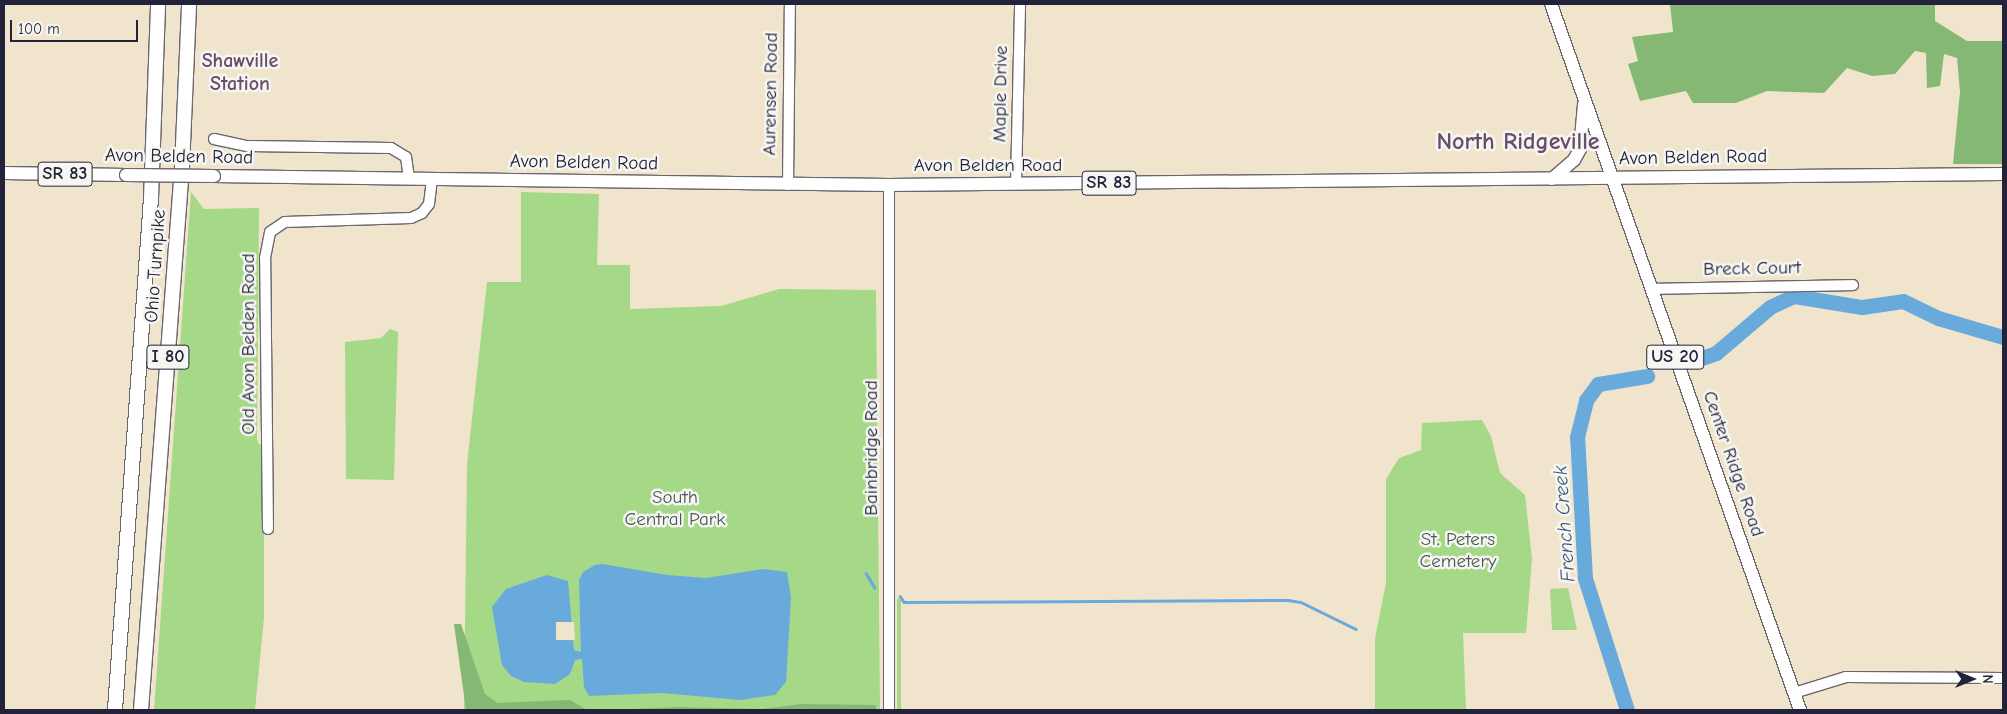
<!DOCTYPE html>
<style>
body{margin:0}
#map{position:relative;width:2007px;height:714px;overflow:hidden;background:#f0e5cc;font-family:"Comic Neue",sans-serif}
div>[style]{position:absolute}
.green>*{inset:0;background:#a5d887}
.forest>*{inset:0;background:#84b874}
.water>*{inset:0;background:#69aadd}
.pier>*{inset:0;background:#f0e5cc}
.stream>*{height:2.5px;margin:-1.25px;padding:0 1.25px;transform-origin:1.25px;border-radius:1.25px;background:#69aadd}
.river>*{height:15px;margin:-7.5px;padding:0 7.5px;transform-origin:7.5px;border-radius:7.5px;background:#69aadd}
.roads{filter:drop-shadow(1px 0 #6a666e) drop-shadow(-1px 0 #6a666e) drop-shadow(0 1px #6a666e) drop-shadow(0 -1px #6a666e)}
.minor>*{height:10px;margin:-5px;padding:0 5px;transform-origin:5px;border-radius:5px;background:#fff}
.major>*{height:12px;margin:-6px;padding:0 6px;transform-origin:6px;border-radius:6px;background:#fff}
.highway>*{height:14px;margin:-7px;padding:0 7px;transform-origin:7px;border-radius:7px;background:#fff}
.bridges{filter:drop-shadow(1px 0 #6a666e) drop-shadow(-1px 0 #6a666e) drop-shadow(0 1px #6a666e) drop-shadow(0 -1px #6a666e)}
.major-bridge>*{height:12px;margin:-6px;padding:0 6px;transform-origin:6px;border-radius:6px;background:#fff}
span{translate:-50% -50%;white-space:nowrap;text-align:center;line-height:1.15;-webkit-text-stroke:5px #f6f6f2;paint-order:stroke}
.shield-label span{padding:1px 4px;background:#f6f6f2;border:1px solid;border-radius:4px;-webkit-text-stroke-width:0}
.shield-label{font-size:18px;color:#22223b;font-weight:700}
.street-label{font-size:19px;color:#22223b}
.park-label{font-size:19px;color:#495952}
.neighbourhood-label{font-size:20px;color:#694e6c;font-weight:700}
.water-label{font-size:20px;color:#3e587c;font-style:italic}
.district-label{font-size:24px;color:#694e6c;font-weight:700}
.frame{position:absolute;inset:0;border:5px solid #22223b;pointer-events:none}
.north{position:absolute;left:1947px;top:654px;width:50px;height:50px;-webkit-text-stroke:4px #f6f6f2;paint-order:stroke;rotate:90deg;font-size:14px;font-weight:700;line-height:20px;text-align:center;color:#22223b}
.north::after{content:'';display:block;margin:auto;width:18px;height:22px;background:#22223b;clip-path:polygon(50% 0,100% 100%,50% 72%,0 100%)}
.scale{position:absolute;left:10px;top:20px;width:128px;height:22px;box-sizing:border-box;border:2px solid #22223b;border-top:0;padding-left:6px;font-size:15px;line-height:18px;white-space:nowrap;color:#22223b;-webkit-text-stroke:4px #f6f6f2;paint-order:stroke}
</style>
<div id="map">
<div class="green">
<div style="clip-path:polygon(191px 192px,204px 209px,259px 208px,257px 439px,259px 444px,264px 445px,264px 618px,255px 710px,154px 710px)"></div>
<div style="clip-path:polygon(521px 192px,599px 194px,597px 265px,630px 265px,630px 309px,721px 306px,779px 289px,876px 290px,880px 710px,464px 710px,467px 464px,487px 282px,521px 282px)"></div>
<div style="clip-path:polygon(390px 329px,398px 332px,394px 480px,346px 479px,345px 342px,381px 338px)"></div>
<div style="clip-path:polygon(1482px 420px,1491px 436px,1500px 473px,1525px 495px,1532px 559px,1526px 633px,1463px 633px,1466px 710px,1375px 710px,1375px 638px,1386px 583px,1386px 479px,1399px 458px,1421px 450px,1422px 423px)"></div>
<div style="clip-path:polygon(1568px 588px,1577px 630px,1552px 630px,1550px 589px)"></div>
<div style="clip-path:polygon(897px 598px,901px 600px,901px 710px,897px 710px)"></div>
</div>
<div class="forest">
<div style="clip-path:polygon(1670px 4px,1935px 4px,1935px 21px,1967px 41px,2003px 41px,2003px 164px,1953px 164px,1960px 92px,1957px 58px,1944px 54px,1940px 86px,1927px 88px,1926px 53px,1915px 51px,1895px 74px,1872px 76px,1847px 68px,1824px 93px,1767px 91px,1736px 103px,1693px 103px,1686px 91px,1640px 101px,1628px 64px,1638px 61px,1632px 37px,1673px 32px)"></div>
<div style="clip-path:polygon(454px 624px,461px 624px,485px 694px,497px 703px,570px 700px,587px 710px,466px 710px)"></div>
<div style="clip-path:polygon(801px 704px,876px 705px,876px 710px,613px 710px,678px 707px,761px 709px)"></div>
</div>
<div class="water">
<div style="clip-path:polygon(603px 564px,667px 575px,706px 578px,763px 569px,787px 572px,791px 597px,786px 682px,775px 695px,740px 700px,662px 693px,589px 696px,584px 687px,582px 659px,575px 660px,570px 674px,555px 684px,524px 682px,511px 676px,502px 665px,492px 607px,506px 589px,547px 575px,568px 581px,574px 650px,581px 652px,579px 580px,583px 572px,595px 565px)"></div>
</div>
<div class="pier">
<div style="clip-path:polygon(556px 622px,574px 622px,575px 640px,556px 640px)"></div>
</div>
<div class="stream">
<div style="left:866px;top:573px;width:17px;rotate:59deg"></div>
<div style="left:900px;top:596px;width:7px;rotate:56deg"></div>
<div style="left:904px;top:602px;width:384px;rotate:-0.3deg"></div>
<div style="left:1288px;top:600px;width:13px;rotate:9deg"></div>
<div style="left:1301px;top:602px;width:61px;rotate:26.1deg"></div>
</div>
<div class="river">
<div style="left:1696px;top:360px;width:21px;rotate:-19deg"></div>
<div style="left:1716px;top:353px;width:71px;rotate:-40.4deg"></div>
<div style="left:1770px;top:307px;width:26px;rotate:-25deg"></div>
<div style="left:1794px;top:296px;width:69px;rotate:9.2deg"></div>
<div style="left:1862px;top:307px;width:41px;rotate:-8.3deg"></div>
<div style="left:1903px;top:301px;width:39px;rotate:26deg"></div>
<div style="left:1938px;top:318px;width:68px;rotate:16.3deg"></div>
<div style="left:1627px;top:710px;width:139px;rotate:-107.7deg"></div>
<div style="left:1585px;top:578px;width:141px;rotate:-93.2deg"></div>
<div style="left:1577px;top:437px;width:38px;rotate:-76deg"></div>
<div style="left:1586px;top:400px;width:20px;rotate:-53deg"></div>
<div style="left:1598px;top:384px;width:50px;rotate:-9.3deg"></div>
</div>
<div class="roads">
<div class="minor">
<div style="left:214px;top:139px;width:35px;rotate:12deg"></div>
<div style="left:248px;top:146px;width:143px;rotate:0.8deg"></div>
<div style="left:391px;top:148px;width:17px;rotate:31deg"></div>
<div style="left:406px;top:157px;width:22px;rotate:82deg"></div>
<div style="left:1016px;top:184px;width:180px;rotate:-88.7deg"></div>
<div style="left:788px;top:185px;width:181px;rotate:-89.4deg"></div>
<div style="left:1652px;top:289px;width:201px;rotate:-1.1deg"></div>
<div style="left:268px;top:529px;width:271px;rotate:-90.6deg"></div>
<div style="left:265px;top:258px;width:26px;rotate:-79deg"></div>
<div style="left:270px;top:232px;width:18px;rotate:-34deg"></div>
<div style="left:285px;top:222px;width:126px;rotate:-1.8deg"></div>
<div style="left:411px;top:218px;width:12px;rotate:-24deg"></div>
<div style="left:422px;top:213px;width:11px;rotate:-52deg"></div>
<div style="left:429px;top:204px;width:25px;rotate:-83deg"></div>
<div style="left:1794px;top:693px;width:54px;rotate:-17.1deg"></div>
<div style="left:1846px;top:677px;width:157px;rotate:0.4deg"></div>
<div style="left:889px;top:710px;width:525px;rotate:-90deg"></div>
</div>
<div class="major">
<div style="left:1551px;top:4px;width:749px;rotate:70.57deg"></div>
<div style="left:4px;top:173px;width:122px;rotate:0.9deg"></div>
<div style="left:214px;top:176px;width:675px;rotate:0.76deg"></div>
<div style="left:889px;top:185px;width:1114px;rotate:-0.57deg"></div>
<div style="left:1552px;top:179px;width:29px;rotate:-41deg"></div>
<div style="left:1574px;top:160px;width:13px;rotate:-61deg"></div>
<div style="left:1580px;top:149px;width:45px;rotate:-84.9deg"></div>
</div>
<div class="highway">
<div style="left:115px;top:710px;width:513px;rotate:-85.98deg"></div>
<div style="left:151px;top:198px;width:194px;rotate:-87.9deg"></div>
<div style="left:141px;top:710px;width:545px;rotate:-85.68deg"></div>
<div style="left:182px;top:167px;width:163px;rotate:-87.5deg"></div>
</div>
</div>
<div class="bridges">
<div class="major-bridge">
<div style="left:126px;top:175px;width:88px;rotate:0.7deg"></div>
</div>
</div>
<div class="shield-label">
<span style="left:65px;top:174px">SR 83</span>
<span style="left:1109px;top:183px">SR 83</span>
<span style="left:168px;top:357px">I 80</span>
<span style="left:1675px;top:357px">US 20</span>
</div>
<div class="street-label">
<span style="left:771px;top:94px;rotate:-89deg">Aurensen Road</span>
<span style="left:1001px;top:94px;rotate:-89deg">Maple Drive</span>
<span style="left:179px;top:157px;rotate:1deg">Avon Belden Road</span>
<span style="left:1693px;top:158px;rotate:-1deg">Avon Belden Road</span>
<span style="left:584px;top:163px;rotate:1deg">Avon Belden Road</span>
<span style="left:988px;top:166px">Avon Belden Road</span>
<span style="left:156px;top:266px;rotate:-86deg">Ohio Turnpike</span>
<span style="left:1752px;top:269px;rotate:-1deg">Breck Court</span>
<span style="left:249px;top:344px;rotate:-90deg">Old Avon Belden Road</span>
<span style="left:872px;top:448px;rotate:-90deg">Bainbridge Road</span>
<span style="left:1733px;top:464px;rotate:71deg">Center Ridge Road</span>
</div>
<div class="park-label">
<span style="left:675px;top:509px">South<br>Central Park</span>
<span style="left:1458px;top:551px">St. Peters<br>Cemetery</span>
</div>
<div class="neighbourhood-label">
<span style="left:240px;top:72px">Shawville<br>Station</span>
</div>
<div class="water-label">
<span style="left:1564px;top:524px;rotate:-94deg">French Creek</span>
</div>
<div class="district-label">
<span style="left:1518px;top:142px">North Ridgeville</span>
</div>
<div class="frame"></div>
<div class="north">N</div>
<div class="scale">100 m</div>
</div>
